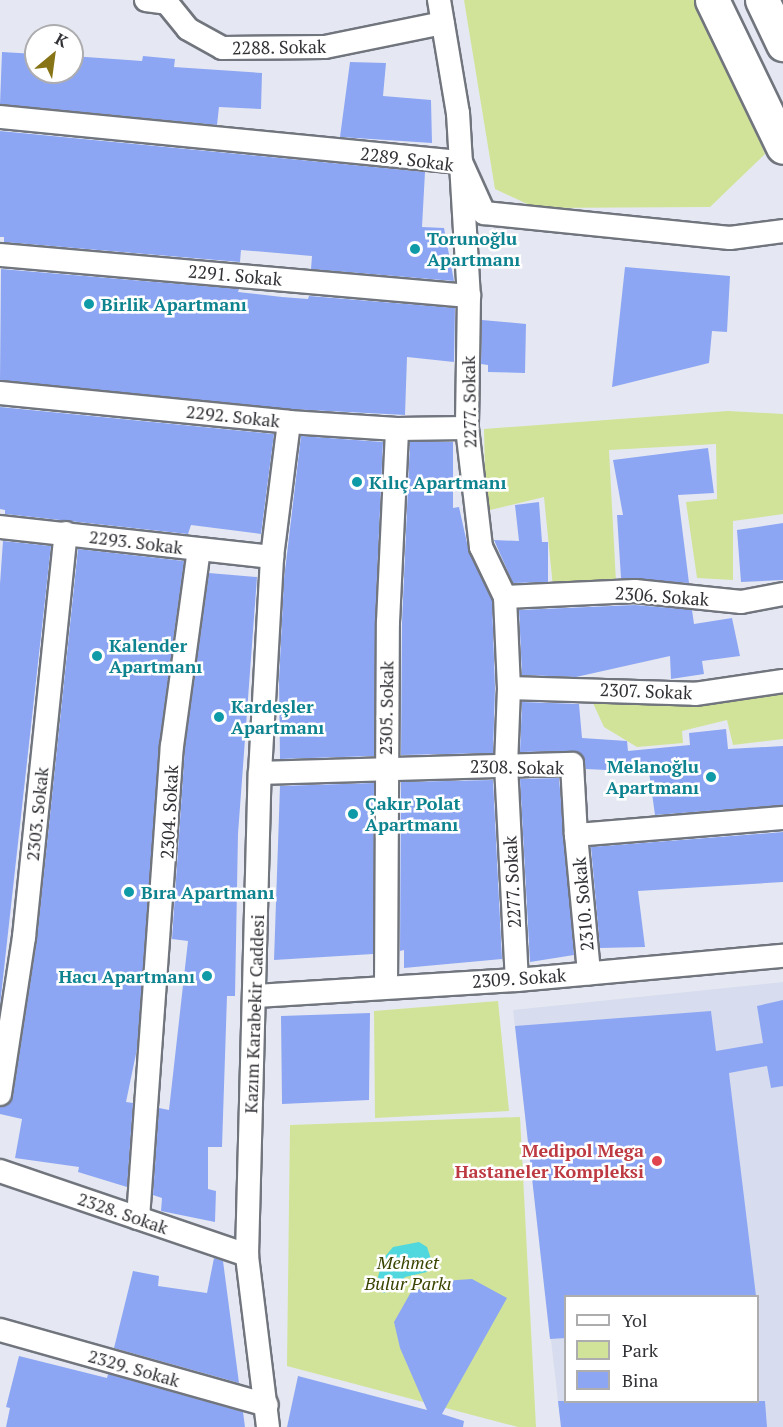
<!DOCTYPE html>
<meta charset="utf-8">
<style>
body{margin:0}
#map{position:relative;width:783px;height:1427px;overflow:hidden;background:#e5e8f2;font-family:"PT Serif",serif}
div>[style]{position:absolute}
.built>*{inset:0;background:#d7ddee}
.green>*{inset:0;background:#d1e398}
.water>*{inset:0;background:#50d8de}
.building>*{inset:0;background:#8da6f3}
.roads{filter:drop-shadow(2px 0 #71757d) drop-shadow(-2px 0 #71757d) drop-shadow(0 2px #71757d) drop-shadow(0 -2px #71757d)}
.minor>*{height:22px;margin:-11px;padding:0 11px;transform-origin:11px;border-radius:11px;background:#fff}
.primary>*{height:33px;margin:-16.5px;padding:0 16.5px;transform-origin:16.5px;border-radius:16.5px;background:#fff}
.trunk>*{height:33px;margin:-16.5px;padding:0 16.5px;transform-origin:16.5px;border-radius:16.5px;background:#fff}
.dots>*{width:16px;height:16px;translate:-50% -50%;box-sizing:border-box;border:3px solid #fff;border-radius:50%}
span{translate:-50% -50%;white-space:nowrap;text-align:center;line-height:1.15;-webkit-text-stroke:5px #fff;paint-order:stroke}
.street-label{font-size:18px;color:#313236}
.culture-label{font-size:18px;color:#0d838f;font-weight:700}
.left{translate:0 -50%;text-align:left}
.right{translate:-100% -50%;text-align:right}
.health-label{font-size:18px;color:#be3a42;font-weight:700}
.park-label{font-size:18px;color:#394400;font-style:italic}
.legend{position:absolute;left:564px;top:1295px;width:195px;height:108px;box-sizing:border-box;background:#fff;border:2px solid #adadaf;margin:0;padding:8px 10px;list-style:none;font-size:18px;color:#313236}
.legend li{display:flex;align-items:center;gap:12px;height:30px}
.legend b{width:30px;border:2px solid #adadaf}
.north{position:absolute;left:24px;top:24px;width:60px;height:60px;box-sizing:border-box;background:#fff;border:2px solid #adadaf;border-radius:50%;rotate:29deg;font-size:16px;font-weight:700;line-height:24px;text-align:center;color:#313236}
.north::after{content:'';display:block;margin:auto;width:21px;height:27px;background:#867417;clip-path:polygon(50% 0,100% 100%,50% 72%,0 100%)}
</style>
<div id="map">
<div class="built">
<div style="clip-path:polygon(evenodd,783px 982px,783px 1427px,561px 1427px,513px 1010px,783px 982px,566px 1296px,758px 1296px,758px 1402px,566px 1402px,566px 1296px)"></div>
</div>
<div class="green">
<div style="clip-path:polygon(464px 0,704px 0,765px 154px,710px 207px,536px 208px,495px 189px)"></div>
<div style="clip-path:polygon(728px 411px,783px 414px,783px 514px,733px 521px,733px 580px,697px 578px,686px 502px,717px 499px,716px 444px,609px 450px,616px 582px,553px 587px,544px 497px,486px 511px,484px 429px)"></div>
<div style="clip-path:polygon(783px 689px,783px 739px,733px 745px,727px 720px,682px 731px,683px 743px,637px 747px,604px 727px,592px 701px)"></div>
<div style="clip-path:polygon(498px 1001px,509px 1111px,375px 1118px,374px 1011px)"></div>
<div style="clip-path:polygon(520px 1117px,536px 1427px,518px 1427px,287px 1366px,290px 1125px)"></div>
</div>
<div class="water">
<div style="clip-path:polygon(419px 1242px,427px 1247px,432px 1262px,427px 1272px,405px 1277px,397px 1289px,383px 1293px,378px 1277px,383px 1259px,393px 1247px)"></div>
</div>
<div class="building">
<div style="clip-path:polygon(2px 52px,36px 54px,36px 72px,72px 72px,72px 56px,142px 61px,143px 56px,175px 59px,174px 67px,262px 73px,261px 109px,219px 107px,217px 125px,0 104px)"></div>
<div style="clip-path:polygon(350px 62px,386px 63px,383px 96px,431px 100px,432px 143px,340px 137px)"></div>
<div style="clip-path:polygon(0 131px,425px 172px,422px 227px,444px 228px,454px 281px,311px 269px,312px 256px,241px 250px,240px 262px,4px 242px,4px 237px,0 237px)"></div>
<div style="clip-path:polygon(625px 267px,730px 276px,727px 332px,712px 331px,709px 363px,612px 387px)"></div>
<div style="clip-path:polygon(1px 269px,239px 289px,238px 292px,282px 297px,308px 299px,309px 296px,455px 308px,454px 362px,407px 357px,405px 415px,290px 409px,0 380px)"></div>
<div style="clip-path:polygon(482px 320px,526px 324px,525px 373px,488px 372px,488px 365px,481px 364px)"></div>
<div style="clip-path:polygon(0 407px,274px 434px,261px 534px,191px 525px,188px 534px,5px 514px,5px 510px,0 509px)"></div>
<div style="clip-path:polygon(301px 436px,383px 442px,375px 622px,374px 756px,280px 759px,279px 680px,284px 579px)"></div>
<div style="clip-path:polygon(410px 442px,453px 442px,453px 508px,459px 507px,469px 552px,492px 600px,495px 688px,493px 753px,401px 755px,402px 622px)"></div>
<div style="clip-path:polygon(708px 448px,714px 493px,678px 495px,689px 583px,621px 578px,617px 515px,623px 515px,613px 460px)"></div>
<div style="clip-path:polygon(539px 502px,542px 542px,548px 542px,548px 582px,513px 583px,494px 540px,519px 541px,515px 505px)"></div>
<div style="clip-path:polygon(783px 523px,783px 580px,741px 582px,737px 530px)"></div>
<div style="clip-path:polygon(3px 541px,51px 546px,0 1005px,0 584px)"></div>
<div style="clip-path:polygon(78px 549px,184px 561px,159px 745px,137px 1049px,126px 1102px,133px 1103px,127px 1187px,78px 1172px,79px 1167px,15px 1158px,22px 1119px,0 1114px,0 1107px,10px 1103px,13px 1096px,37px 939px)"></div>
<div style="clip-path:polygon(209px 573px,257px 577px,238px 834px,235px 996px,227px 996px,222px 1147px,208px 1147px,208px 1189px,216px 1191px,215px 1222px,161px 1211px,162px 1198px,153px 1195px,159px 1108px,169px 1110px,188px 941px,172px 939px,185px 747px)"></div>
<div style="clip-path:polygon(635px 605px,692px 610px,694px 624px,732px 618px,740px 656px,702px 661px,704px 674px,671px 679px,670px 656px,576px 677px,522px 675px,519px 610px)"></div>
<div style="clip-path:polygon(522px 702px,579px 704px,582px 738px,627px 741px,628px 751px,690px 745px,689px 733px,726px 729px,728px 749px,783px 746px,783px 805px,655px 815px,649px 772px,586px 769px,583px 756px,572px 751px,520px 752px)"></div>
<div style="clip-path:polygon(559px 778px,574px 955px,530px 962px,520px 779px)"></div>
<div style="clip-path:polygon(493px 780px,502px 959px,404px 968px,404px 950px,400px 951px,401px 782px)"></div>
<div style="clip-path:polygon(374px 783px,373px 954px,274px 960px,280px 786px)"></div>
<div style="clip-path:polygon(783px 832px,783px 882px,638px 891px,645px 947px,600px 948px,591px 847px)"></div>
<div style="clip-path:polygon(783px 1000px,783px 1086px,771px 1088px,767px 1066px,729px 1073px,756px 1296px,566px 1296px,566px 1338px,550px 1339px,515px 1026px,711px 1011px,716px 1051px,763px 1043px,757px 1006px)"></div>
<div style="clip-path:polygon(370px 1013px,369px 1100px,282px 1104px,281px 1016px)"></div>
<div style="clip-path:polygon(214px 1258px,223px 1261px,239px 1383px,114px 1348px,133px 1271px,159px 1276px,158px 1286px,207px 1293px)"></div>
<div style="clip-path:polygon(472px 1279px,507px 1298px,442px 1414px,464px 1421px,463px 1427px,287px 1427px,298px 1376px,427px 1410px,400px 1348px,394px 1322px,411px 1292px,442px 1281px)"></div>
<div style="clip-path:polygon(19px 1356px,107px 1378px,108px 1374px,243px 1412px,245px 1427px,6px 1427px,10px 1408px,6px 1407px)"></div>
<div style="clip-path:polygon(558px 1401px,765px 1401px,767px 1427px,561px 1427px)"></div>
</div>
<div class="roads">
<div class="minor">
<div style="left:146px;top:0;width:21px;rotate:8deg"></div>
<div style="left:167px;top:3px;width:33px;rotate:51deg"></div>
<div style="left:188px;top:29px;width:39px;rotate:29deg"></div>
<div style="left:222px;top:48px;width:103px;rotate:-0.6deg"></div>
<div style="left:325px;top:47px;width:120px;rotate:-11.5deg"></div>
<div style="left:439px;top:0;width:115px;rotate:80.5deg"></div>
<div style="left:458px;top:113px;width:183px;rotate:86.6deg"></div>
<div style="left:469px;top:296px;width:132px;rotate:90.9deg"></div>
<div style="left:467px;top:428px;width:120px;rotate:83.3deg"></div>
<div style="left:481px;top:547px;width:55px;rotate:64.4deg"></div>
<div style="left:505px;top:597px;width:91px;rotate:87.5deg"></div>
<div style="left:509px;top:688px;width:77px;rotate:92.2deg"></div>
<div style="left:506px;top:765px;width:215px;rotate:87.1deg"></div>
<div style="left:0;top:117px;width:463px;rotate:5.6deg"></div>
<div style="left:461px;top:162px;width:56px;rotate:65.7deg"></div>
<div style="left:484px;top:213px;width:247px;rotate:5.8deg"></div>
<div style="left:730px;top:238px;width:53px;rotate:-7.5deg"></div>
<div style="left:0;top:255px;width:471px;rotate:5deg"></div>
<div style="left:0;top:393px;width:290px;rotate:5.7deg"></div>
<div style="left:289px;top:422px;width:108px;rotate:3.7deg"></div>
<div style="left:397px;top:429px;width:70px;rotate:-0.8deg"></div>
<div style="left:0;top:527px;width:274px;rotate:6.3deg"></div>
<div style="left:505px;top:597px;width:130px;rotate:-2.6deg"></div>
<div style="left:635px;top:591px;width:107px;rotate:5.9deg"></div>
<div style="left:741px;top:602px;width:43px;rotate:-10.8deg"></div>
<div style="left:509px;top:688px;width:186px;rotate:1.8deg"></div>
<div style="left:695px;top:694px;width:89px;rotate:-8.4deg"></div>
<div style="left:260px;top:773px;width:312px;rotate:-1.7deg"></div>
<div style="left:572px;top:764px;width:71px;rotate:86.8deg"></div>
<div style="left:576px;top:835px;width:208px;rotate:-4.7deg"></div>
<div style="left:576px;top:835px;width:139px;rotate:84.6deg"></div>
<div style="left:386px;top:986px;width:364px;rotate:-89.7deg"></div>
<div style="left:388px;top:622px;width:193px;rotate:-87.3deg"></div>
<div style="left:255px;top:996px;width:262px;rotate:-3.5deg"></div>
<div style="left:517px;top:980px;width:267px;rotate:-5.2deg"></div>
<div style="left:0;top:1094px;width:159px;rotate:-81.3deg"></div>
<div style="left:24px;top:937px;width:406px;rotate:-84.1deg"></div>
<div style="left:0;top:1171px;width:261px;rotate:18.8deg"></div>
<div style="left:138px;top:1218px;width:473px;rotate:-85.9deg"></div>
<div style="left:172px;top:746px;width:198px;rotate:-82.2deg"></div>
<div style="left:0;top:1330px;width:277px;rotate:15.7deg"></div>
<div style="left:268px;top:1427px;width:173px;rotate:-97deg"></div>
<div style="left:247px;top:1255px;width:482px;rotate:-88.5deg"></div>
<div style="left:260px;top:773px;width:216px;rotate:-86.8deg"></div>
<div style="left:272px;top:557px;width:136px;rotate:-82.8deg"></div>
</div>
<div class="primary">
<div style="left:712px;top:0;width:163px;rotate:64.2deg"></div>
</div>
<div class="trunk">
<div style="left:762px;top:0;width:49px;rotate:64.5deg"></div>
</div>
</div>
<div class="dots">
<div style="left:415px;top:249px;background:#0f9aa8"></div>
<div style="left:89px;top:304px;background:#0f9aa8"></div>
<div style="left:357px;top:482px;background:#0f9aa8"></div>
<div style="left:97px;top:656px;background:#0f9aa8"></div>
<div style="left:219px;top:717px;background:#0f9aa8"></div>
<div style="left:711px;top:777px;background:#0f9aa8"></div>
<div style="left:353px;top:814px;background:#0f9aa8"></div>
<div style="left:129px;top:892px;background:#0f9aa8"></div>
<div style="left:207px;top:976px;background:#0f9aa8"></div>
<div style="left:657px;top:1161px;background:#e0444e"></div>
</div>
<div class="street-label">
<span style="left:279px;top:47px;rotate:-1deg">2288. Sokak</span>
<span style="left:407px;top:159px;rotate:7deg">2289. Sokak</span>
<span style="left:235px;top:275px;rotate:5deg">2291. Sokak</span>
<span style="left:469px;top:402px;rotate:-91deg">2277. Sokak</span>
<span style="left:233px;top:416px;rotate:6deg">2292. Sokak</span>
<span style="left:136px;top:542px;rotate:7deg">2293. Sokak</span>
<span style="left:662px;top:596px;rotate:4deg">2306. Sokak</span>
<span style="left:646px;top:691px;rotate:2deg">2307. Sokak</span>
<span style="left:386px;top:708px;rotate:-89deg">2305. Sokak</span>
<span style="left:517px;top:767px;rotate:1deg">2308. Sokak</span>
<span style="left:169px;top:812px;rotate:-87deg">2304. Sokak</span>
<span style="left:37px;top:814px;rotate:-84deg">2303. Sokak</span>
<span style="left:512px;top:882px;rotate:-93deg">2277. Sokak</span>
<span style="left:583px;top:904px;rotate:-95deg">2310. Sokak</span>
<span style="left:519px;top:978px;rotate:-4deg">2309. Sokak</span>
<span style="left:254px;top:1014px;rotate:-88deg">Kazım Karabekir Caddesi</span>
<span style="left:123px;top:1213px;rotate:19deg">2328. Sokak</span>
<span style="left:134px;top:1368px;rotate:16deg">2329. Sokak</span>
</div>
<div class="culture-label">
<span class="left" style="left:427px;top:249px">Torunoğlu<br>Apartmanı</span>
<span class="left" style="left:101px;top:304px">Birlik Apartmanı</span>
<span class="left" style="left:369px;top:482px">Kılıç Apartmanı</span>
<span class="left" style="left:109px;top:656px">Kalender<br>Apartmanı</span>
<span class="left" style="left:231px;top:717px">Kardeşler<br>Apartmanı</span>
<span class="right" style="left:699px;top:777px">Melanoğlu<br>Apartmanı</span>
<span class="left" style="left:365px;top:814px">Çakır Polat<br>Apartmanı</span>
<span class="left" style="left:141px;top:892px">Bıra Apartmanı</span>
<span class="right" style="left:195px;top:976px">Hacı Apartmanı</span>
</div>
<div class="health-label">
<span class="right" style="left:644px;top:1161px">Medipol Mega<br>Hastaneler Kompleksi</span>
</div>
<div class="park-label">
<span style="left:408px;top:1273px">Mehmet<br>Bulur Parkı</span>
</div>
<ul class="legend">
<li><b style="height:8px;background:#fff"></b>Yol</li>
<li><b style="height:16px;background:#d1e398"></b>Park</li>
<li><b style="height:16px;background:#8da6f3"></b>Bina</li>
</ul>
<div class="north">K</div>
</div>
